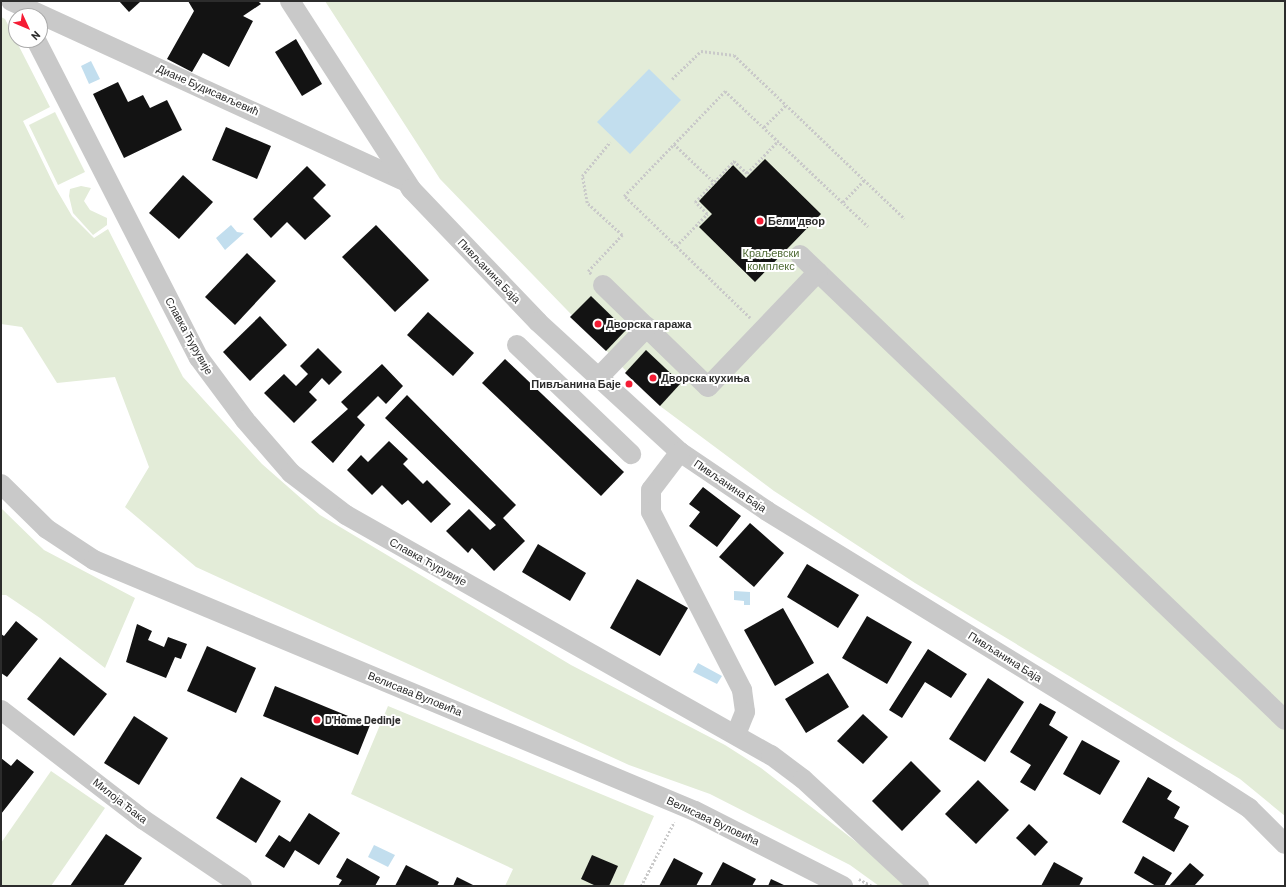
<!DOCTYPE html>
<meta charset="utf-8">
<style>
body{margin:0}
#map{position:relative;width:1286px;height:887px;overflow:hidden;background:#fff;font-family:Barlow,sans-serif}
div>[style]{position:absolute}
.green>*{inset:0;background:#e3ecd8}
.water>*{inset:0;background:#c2deee}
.building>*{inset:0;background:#131313}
.path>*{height:2.5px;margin-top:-1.25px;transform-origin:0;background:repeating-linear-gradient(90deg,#c9c9c9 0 2px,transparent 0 4px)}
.minor>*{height:20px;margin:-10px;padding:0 10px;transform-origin:10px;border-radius:10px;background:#c9c9c9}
.dots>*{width:11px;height:11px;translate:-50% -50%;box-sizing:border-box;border:2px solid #fff;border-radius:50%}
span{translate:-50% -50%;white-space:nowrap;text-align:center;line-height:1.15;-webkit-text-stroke:4px #fff;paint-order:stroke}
.street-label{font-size:11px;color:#2c2c2c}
.poi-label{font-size:11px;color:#2c2c2c;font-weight:700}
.left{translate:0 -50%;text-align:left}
.right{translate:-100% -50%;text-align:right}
.park-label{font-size:11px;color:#516c36}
.frame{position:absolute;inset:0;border:2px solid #2c2c2c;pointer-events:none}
.north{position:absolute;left:8px;top:8px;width:40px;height:40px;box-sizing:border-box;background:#fff;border:1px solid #ababab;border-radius:50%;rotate:134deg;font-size:11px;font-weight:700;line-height:16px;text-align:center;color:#2c2c2c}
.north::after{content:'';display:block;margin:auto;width:14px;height:18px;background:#f51c34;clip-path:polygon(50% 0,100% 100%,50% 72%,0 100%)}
</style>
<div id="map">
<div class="green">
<div style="clip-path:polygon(325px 1px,1285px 1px,1285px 816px,1240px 779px,915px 583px,774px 491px,660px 406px,440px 179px)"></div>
<div style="clip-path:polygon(1px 17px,5px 19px,50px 107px,23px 121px,55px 187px,72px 216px,94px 238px,108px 229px,183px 377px,262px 464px,320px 515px,571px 665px,725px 745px,761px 768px,913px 886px,879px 886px,850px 865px,710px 794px,629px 765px,196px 567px,125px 507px,149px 467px,115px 377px,57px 383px,22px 327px,1px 324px)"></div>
<div style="clip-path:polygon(55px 112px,85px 172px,58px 185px,29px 125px)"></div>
<div style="clip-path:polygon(81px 186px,91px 188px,84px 201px,90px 210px,107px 218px,107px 225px,93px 235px,73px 213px,69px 196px,70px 189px)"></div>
<div style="clip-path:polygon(1px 508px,44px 550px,135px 598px,105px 668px,40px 618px,6px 595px,1px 595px)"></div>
<div style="clip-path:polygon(388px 706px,654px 816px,623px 886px,505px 886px,513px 869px,351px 794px)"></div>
<div style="clip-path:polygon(51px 771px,105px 808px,51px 886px,1px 886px,1px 843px)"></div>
</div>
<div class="water">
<div style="clip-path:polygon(91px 61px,100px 79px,89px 84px,81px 66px)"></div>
<div style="clip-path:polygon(649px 69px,681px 100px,630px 154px,597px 122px)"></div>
<div style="clip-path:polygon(231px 225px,237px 232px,244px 233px,225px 250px,216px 238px)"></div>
<div style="clip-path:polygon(734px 591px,750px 592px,750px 605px,744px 605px,744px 601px,734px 600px)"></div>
<div style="clip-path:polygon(698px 663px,722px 676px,717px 684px,693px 672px)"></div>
<div style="clip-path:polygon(374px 845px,395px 855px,388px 867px,368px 857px)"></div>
</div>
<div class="building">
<div style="clip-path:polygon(119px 1px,141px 1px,129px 12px)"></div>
<div style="clip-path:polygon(188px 1px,258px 1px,261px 4px,243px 16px,253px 21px,229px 67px,203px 53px,192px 72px,167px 59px,194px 11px)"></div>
<div style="clip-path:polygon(296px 39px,322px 84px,302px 96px,275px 52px)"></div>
<div style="clip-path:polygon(118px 82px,128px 102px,143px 95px,150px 108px,167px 100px,182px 130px,124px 158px,93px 94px)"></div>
<div style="clip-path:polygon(226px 127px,271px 146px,257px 179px,212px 160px)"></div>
<div style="clip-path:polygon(765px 159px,821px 214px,755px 282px,699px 227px,712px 214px,699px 201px,733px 165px,746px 178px)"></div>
<div style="clip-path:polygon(307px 166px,326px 185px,313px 198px,331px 216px,305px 240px,287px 222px,271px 238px,253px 219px)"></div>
<div style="clip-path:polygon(183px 175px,213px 202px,179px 239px,149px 213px)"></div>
<div style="clip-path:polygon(376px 225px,429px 280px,395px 312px,342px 257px)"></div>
<div style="clip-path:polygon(247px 253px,276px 281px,235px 325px,205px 297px)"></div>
<div style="clip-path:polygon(591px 296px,626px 330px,606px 351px,570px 317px)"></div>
<div style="clip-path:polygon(428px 312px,474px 353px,453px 376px,407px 335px)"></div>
<div style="clip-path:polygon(260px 316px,287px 345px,250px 381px,223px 352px)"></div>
<div style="clip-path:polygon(318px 348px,342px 372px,329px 385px,322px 378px,309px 392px,317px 400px,294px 423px,264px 393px,284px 374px,296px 386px,308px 374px,300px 366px)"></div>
<div style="clip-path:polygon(646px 350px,681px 383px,660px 406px,625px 373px)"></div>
<div style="clip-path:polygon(505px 359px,624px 472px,601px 496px,482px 383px)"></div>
<div style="clip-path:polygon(382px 364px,403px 386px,386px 404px,378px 396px,357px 417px,365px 425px,333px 463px,311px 442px,348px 409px,341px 402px)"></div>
<div style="clip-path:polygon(407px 395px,516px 505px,503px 518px,525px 541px,494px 571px,472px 548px,468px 553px,446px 531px,469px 509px,490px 530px,496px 525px,385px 418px)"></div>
<div style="clip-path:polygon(389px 441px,408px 459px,403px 464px,423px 484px,427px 480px,451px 504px,431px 523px,408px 500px,402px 505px,382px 485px,372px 495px,347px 470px,361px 455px,368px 462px)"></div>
<div style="clip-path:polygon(703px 487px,741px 516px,717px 547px,689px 526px,700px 512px,689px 504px)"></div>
<div style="clip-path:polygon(750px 523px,784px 553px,754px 587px,719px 557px)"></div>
<div style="clip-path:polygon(538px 544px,586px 573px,570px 601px,522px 572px)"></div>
<div style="clip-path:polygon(807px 564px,859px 595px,838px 628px,787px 597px)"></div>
<div style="clip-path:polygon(637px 579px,688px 608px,660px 656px,610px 628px)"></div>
<div style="clip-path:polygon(783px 608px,814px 663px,775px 686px,744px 630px)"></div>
<div style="clip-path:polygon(867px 616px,912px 642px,887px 684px,842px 658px)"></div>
<div style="clip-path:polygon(16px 621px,38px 639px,7px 677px,1px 673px,1px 634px,4px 636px)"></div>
<div style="clip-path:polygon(137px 624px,152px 631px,148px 640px,164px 647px,168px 637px,187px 644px,181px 659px,175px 657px,166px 678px,126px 662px)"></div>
<div style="clip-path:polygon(207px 646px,256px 668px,236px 713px,187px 691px)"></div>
<div style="clip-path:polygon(928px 649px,967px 674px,951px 698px,925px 682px,902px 718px,889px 710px)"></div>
<div style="clip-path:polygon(60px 657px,107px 694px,74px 736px,27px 699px)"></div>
<div style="clip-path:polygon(828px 673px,849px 707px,806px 733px,785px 699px)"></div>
<div style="clip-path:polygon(988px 678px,1024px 702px,985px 762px,949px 739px)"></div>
<div style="clip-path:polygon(275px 686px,370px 725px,358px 755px,263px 716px)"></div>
<div style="clip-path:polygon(1040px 703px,1056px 712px,1049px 725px,1068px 737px,1035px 791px,1020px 782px,1031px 765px,1010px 752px)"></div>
<div style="clip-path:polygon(863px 714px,888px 737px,863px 764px,837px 741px)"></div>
<div style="clip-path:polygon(134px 716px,168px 738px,139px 785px,104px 763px)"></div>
<div style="clip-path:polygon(1082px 740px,1120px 761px,1100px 795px,1063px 774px)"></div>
<div style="clip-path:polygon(1px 758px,11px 766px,17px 759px,34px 772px,1px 814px)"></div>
<div style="clip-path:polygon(911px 761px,941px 791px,902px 831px,872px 801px)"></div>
<div style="clip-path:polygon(241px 777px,281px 801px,256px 843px,216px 818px)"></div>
<div style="clip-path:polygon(1148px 777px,1172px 791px,1167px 799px,1180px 807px,1174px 818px,1189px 826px,1174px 852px,1122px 822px)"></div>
<div style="clip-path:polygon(978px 780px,1009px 810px,976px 844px,945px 814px)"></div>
<div style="clip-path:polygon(309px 813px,340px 833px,319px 865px,295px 850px,284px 868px,265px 856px,279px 835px,290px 842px)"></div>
<div style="clip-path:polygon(1029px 824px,1048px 842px,1035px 856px,1016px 838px)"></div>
<div style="clip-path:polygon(106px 834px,142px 858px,123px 886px,70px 886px)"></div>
<div style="clip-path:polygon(592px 855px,618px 866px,609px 886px,596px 886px,581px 879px)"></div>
<div style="clip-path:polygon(1143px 856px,1172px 873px,1164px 886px,1156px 886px,1134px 873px)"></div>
<div style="clip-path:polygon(347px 858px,380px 877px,375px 886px,338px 886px,342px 880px,336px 877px)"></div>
<div style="clip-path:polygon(674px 858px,703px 873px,696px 886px,659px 886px)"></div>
<div style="clip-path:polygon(723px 862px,756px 879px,752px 886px,710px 886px)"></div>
<div style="clip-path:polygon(1054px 862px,1083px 878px,1079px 886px,1041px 886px)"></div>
<div style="clip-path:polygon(1190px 863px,1204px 875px,1194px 886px,1169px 886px)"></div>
<div style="clip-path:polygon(406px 865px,439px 882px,437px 886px,395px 886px)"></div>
<div style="clip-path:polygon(457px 877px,473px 885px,482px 886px,453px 886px)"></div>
<div style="clip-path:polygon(771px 879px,786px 886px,768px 886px)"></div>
</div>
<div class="path">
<div style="left:672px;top:79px;width:40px;rotate:-44deg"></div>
<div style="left:701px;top:51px;width:33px;rotate:7deg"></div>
<div style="left:734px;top:55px;width:236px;rotate:43.8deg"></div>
<div style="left:764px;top:127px;width:31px;rotate:-45deg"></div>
<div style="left:674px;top:144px;width:55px;rotate:43.5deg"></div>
<div style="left:843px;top:202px;width:30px;rotate:-46deg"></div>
<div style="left:676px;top:246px;width:45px;rotate:-45.9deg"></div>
<div style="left:707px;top:214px;width:17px;rotate:-135deg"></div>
<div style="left:695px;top:202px;width:57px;rotate:-46.4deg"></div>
<div style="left:734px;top:161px;width:18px;rotate:43deg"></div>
<div style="left:747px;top:173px;width:45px;rotate:-45.9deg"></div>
<div style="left:591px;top:274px;width:4px;rotate:-135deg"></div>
<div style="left:588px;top:271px;width:50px;rotate:-46.6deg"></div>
<div style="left:622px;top:235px;width:47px;rotate:-137.6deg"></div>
<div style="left:587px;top:203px;width:27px;rotate:-100deg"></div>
<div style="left:582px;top:176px;width:44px;rotate:-50.5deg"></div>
<div style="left:750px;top:318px;width:175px;rotate:-135.9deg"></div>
<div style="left:624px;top:196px;width:146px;rotate:-46.1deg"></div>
<div style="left:725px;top:91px;width:197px;rotate:43.4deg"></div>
<div style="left:859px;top:879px;width:15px;rotate:28deg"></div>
<div style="left:641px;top:886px;width:72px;rotate:-62.7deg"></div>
</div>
<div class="minor">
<div style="left:11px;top:1px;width:430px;rotate:24.6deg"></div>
<div style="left:290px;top:1px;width:224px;rotate:57.2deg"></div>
<div style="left:411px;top:189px;width:184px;rotate:46.3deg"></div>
<div style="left:538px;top:322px;width:193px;rotate:42.5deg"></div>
<div style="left:680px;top:452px;width:105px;rotate:34.1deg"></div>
<div style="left:767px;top:511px;width:513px;rotate:31.52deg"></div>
<div style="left:1204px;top:779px;width:54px;rotate:32.8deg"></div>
<div style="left:1249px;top:808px;width:51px;rotate:45deg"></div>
<div style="left:36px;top:40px;width:357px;rotate:62.9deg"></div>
<div style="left:199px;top:358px;width:77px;rotate:53.4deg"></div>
<div style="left:245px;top:420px;width:70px;rotate:49deg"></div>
<div style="left:291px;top:473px;width:69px;rotate:37.4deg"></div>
<div style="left:346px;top:515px;width:488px;rotate:29.5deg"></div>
<div style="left:771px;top:755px;width:40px;rotate:37deg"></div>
<div style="left:803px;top:779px;width:158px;rotate:42.7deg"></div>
<div style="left:800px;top:255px;width:672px;rotate:43.79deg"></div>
<div style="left:603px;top:285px;width:146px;rotate:44.2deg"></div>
<div style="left:708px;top:387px;width:159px;rotate:-46.3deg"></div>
<div style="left:517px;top:345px;width:158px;rotate:43.7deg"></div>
<div style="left:598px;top:378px;width:71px;rotate:-46.1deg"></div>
<div style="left:680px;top:452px;width:48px;rotate:127.3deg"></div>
<div style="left:651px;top:490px;width:22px;rotate:90deg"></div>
<div style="left:651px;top:512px;width:200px;rotate:62.9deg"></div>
<div style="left:742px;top:690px;width:22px;rotate:82deg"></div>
<div style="left:745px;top:712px;width:24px;rotate:112deg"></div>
<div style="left:1px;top:484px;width:64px;rotate:44.4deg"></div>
<div style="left:47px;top:529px;width:56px;rotate:33.4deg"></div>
<div style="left:94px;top:560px;width:651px;rotate:22.67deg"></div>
<div style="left:695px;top:811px;width:166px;rotate:26.9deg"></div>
<div style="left:1px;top:710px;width:180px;rotate:37.6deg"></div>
<div style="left:144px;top:820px;width:118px;rotate:34deg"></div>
</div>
<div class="dots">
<div style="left:760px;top:221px;background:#f51c34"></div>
<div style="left:598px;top:324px;background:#f51c34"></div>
<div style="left:653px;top:378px;background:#f51c34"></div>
<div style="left:629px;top:384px;background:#f51c34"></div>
<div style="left:317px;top:720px;background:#f51c34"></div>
</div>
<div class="street-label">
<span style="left:208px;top:90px;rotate:24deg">Диане Будисављевић</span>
<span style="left:489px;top:271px;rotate:46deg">Пивљанина Баја</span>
<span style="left:189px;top:336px;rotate:61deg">Славка Ћурувије</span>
<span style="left:730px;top:486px;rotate:34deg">Пивљанина Баја</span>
<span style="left:428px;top:562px;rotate:29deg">Славка Ћурувије</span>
<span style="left:1005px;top:657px;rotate:32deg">Пивљанина Баја</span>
<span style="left:415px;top:694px;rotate:22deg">Велисава Вуловића</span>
<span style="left:120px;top:801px;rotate:38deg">Милоја Ђака</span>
<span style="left:713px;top:821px;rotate:25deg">Велисава Вуловића</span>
</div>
<div class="poi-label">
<span class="left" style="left:768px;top:221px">Бели двор</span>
<span class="left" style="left:606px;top:324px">Дворска гаража</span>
<span class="left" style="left:661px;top:378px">Дворска кухиња</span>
<span class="right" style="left:621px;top:384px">Пивљанина Баје</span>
<span class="left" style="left:325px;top:720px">D'Home Dedinje</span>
</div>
<div class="park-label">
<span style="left:771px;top:260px">Краљевски<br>комплекс</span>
</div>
<div class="frame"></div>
<div class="north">N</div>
</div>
